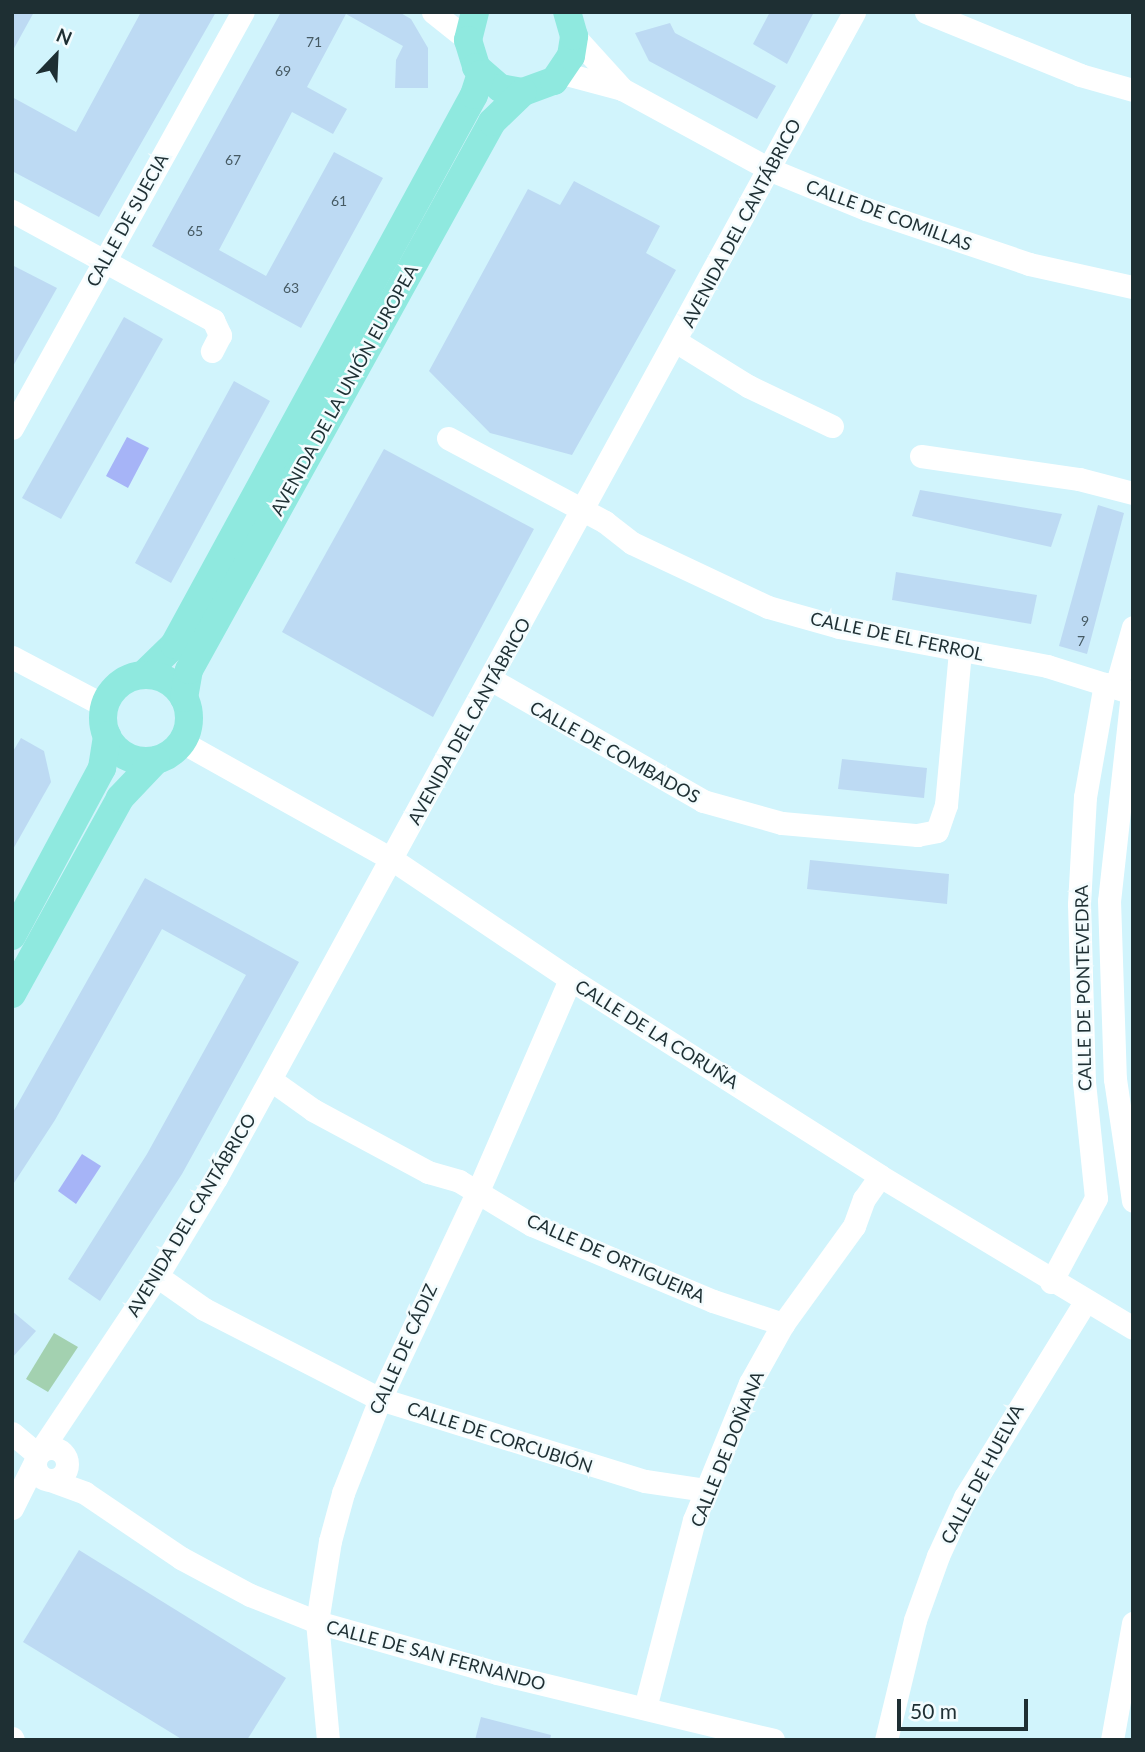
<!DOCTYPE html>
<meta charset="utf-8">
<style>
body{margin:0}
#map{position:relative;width:1145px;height:1752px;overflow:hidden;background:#d1f4fc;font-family:Lato,sans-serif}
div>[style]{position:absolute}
.green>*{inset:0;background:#a3d1b0}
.water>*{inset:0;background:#a6b4f7}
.building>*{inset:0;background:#bddaf3}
.minor>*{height:23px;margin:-11.5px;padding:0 11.5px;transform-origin:11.5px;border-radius:11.5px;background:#fff}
.minor>.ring{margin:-11.5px;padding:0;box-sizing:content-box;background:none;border:23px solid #fff;border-radius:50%}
.major>*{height:28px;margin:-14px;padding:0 14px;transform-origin:14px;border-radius:14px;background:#8fe9df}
.major>.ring{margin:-14px;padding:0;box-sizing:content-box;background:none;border:28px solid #8fe9df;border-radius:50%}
span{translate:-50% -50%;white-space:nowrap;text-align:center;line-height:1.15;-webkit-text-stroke:5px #f3fcfe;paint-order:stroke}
.number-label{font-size:14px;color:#465a63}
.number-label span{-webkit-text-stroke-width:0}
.street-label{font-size:18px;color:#1e2f33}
.frame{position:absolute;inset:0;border:14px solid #1e2f33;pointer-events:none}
.north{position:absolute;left:21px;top:21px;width:70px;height:70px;-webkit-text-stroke:5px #f3fcfe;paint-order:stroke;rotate:23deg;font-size:19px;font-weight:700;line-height:28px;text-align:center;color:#1e2f33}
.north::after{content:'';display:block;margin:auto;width:24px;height:32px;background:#1e2f33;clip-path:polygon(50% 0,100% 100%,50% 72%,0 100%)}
.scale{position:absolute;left:897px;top:1699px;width:131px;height:32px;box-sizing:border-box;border:4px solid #1e2f33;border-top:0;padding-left:9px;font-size:21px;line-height:24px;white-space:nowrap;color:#1e2f33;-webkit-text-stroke:5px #f3fcfe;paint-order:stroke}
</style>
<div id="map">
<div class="green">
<div style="clip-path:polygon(54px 1333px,78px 1347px,48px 1392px,26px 1379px)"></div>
</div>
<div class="water">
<div style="clip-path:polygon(127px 437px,149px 448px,128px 488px,106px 476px)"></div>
<div style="clip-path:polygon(82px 1154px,101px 1166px,76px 1204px,58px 1191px)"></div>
</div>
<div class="building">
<div style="clip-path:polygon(12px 12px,34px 12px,12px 52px)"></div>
<div style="clip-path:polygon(141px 12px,216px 12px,99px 217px,12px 171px,12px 97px,76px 132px)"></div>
<div style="clip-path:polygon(281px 12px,399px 12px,411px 19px,428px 48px,428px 88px,395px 88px,396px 60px,403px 46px,346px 14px,307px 87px,347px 109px,333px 134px,292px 112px,219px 250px,266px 276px,334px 152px,383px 178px,301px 328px,152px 246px)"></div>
<div style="clip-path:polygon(770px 12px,814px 12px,787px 64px,753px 44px)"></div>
<div style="clip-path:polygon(670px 23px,675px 33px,776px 86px,757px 119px,649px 61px,635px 33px)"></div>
<div style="clip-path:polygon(574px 181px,660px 226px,646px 253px,676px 270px,572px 455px,490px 433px,429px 371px,528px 189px,560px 205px)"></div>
<div style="clip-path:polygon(12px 265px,57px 288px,12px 368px)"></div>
<div style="clip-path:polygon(124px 317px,163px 339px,61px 519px,22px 498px)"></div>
<div style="clip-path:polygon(234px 381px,270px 401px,171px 583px,135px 563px)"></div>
<div style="clip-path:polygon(384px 449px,534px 529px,433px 717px,282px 632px)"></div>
<div style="clip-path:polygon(920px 490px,1062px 514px,1051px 547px,912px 516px)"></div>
<div style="clip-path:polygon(1098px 505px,1124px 513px,1087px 654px,1059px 646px)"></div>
<div style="clip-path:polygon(896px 572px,1037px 595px,1031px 624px,892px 600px)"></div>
<div style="clip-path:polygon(21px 738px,44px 751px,51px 782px,12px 851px,12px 753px)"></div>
<div style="clip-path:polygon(842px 759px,927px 768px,924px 798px,838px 789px)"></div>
<div style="clip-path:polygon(810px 860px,949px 874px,947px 904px,807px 889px)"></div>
<div style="clip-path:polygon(145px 878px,299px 962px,182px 1174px,100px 1301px,68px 1279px,147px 1154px,246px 975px,162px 929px,55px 1120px,12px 1186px,12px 1114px)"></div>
<div style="clip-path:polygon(12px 1311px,36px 1331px,12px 1358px)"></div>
<div style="clip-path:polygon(79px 1550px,286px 1678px,247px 1740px,183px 1740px,23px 1642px)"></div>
<div style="clip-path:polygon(481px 1717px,551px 1735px,550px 1740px,475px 1740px)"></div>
</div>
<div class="minor">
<div style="left:433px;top:12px;width:45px;rotate:38.7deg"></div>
<div style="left:926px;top:12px;width:166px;rotate:22.2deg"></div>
<div style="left:1080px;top:75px;width:55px;rotate:15.8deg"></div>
<div style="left:574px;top:36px;width:72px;rotate:47.8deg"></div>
<div style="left:562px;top:73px;width:62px;rotate:14.9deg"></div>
<div style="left:622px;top:89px;width:170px;rotate:28.5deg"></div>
<div style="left:771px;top:170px;width:103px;rotate:22.3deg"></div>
<div style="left:866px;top:209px;width:172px;rotate:18.6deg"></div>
<div style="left:1029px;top:264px;width:107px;rotate:12.5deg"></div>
<div style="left:12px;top:211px;width:229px;rotate:28.5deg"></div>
<div style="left:213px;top:320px;width:17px;rotate:65deg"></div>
<div style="left:220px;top:335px;width:18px;rotate:117deg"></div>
<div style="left:677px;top:342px;width:84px;rotate:31.8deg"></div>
<div style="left:748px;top:386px;width:93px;rotate:25.5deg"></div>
<div style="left:12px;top:428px;width:476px;rotate:-61deg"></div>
<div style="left:448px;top:438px;width:178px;rotate:28.1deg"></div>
<div style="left:605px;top:522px;width:34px;rotate:38deg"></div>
<div style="left:632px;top:543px;width:150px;rotate:25.2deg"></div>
<div style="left:768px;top:607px;width:74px;rotate:15.7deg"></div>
<div style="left:839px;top:627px;width:212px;rotate:10.6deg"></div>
<div style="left:1047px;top:666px;width:90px;rotate:17.4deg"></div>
<div style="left:921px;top:456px;width:160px;rotate:8.3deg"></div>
<div style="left:1079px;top:479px;width:56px;rotate:14.5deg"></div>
<div style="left:12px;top:657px;width:105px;rotate:27.8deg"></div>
<div style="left:492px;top:680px;width:243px;rotate:29.8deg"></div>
<div style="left:703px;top:801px;width:82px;rotate:15.6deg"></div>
<div style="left:782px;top:823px;width:136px;rotate:5.1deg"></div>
<div style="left:917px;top:835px;width:20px;rotate:-11deg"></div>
<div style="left:937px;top:831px;width:28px;rotate:-71deg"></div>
<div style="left:946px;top:805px;width:156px;rotate:-84.8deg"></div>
<div style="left:1116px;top:687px;width:62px;rotate:-74.2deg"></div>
<div style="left:1132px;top:693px;width:208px;rotate:96.3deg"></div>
<div style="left:1109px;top:900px;width:179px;rotate:88.1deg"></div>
<div style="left:1115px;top:1079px;width:123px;rotate:81.6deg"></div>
<div style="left:182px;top:742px;width:242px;rotate:29.2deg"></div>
<div style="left:393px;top:860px;width:213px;rotate:33.9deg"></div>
<div style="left:570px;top:979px;width:367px;rotate:32.4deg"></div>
<div style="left:880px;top:1176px;width:295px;rotate:31deg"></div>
<div style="left:271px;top:1080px;width:52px;rotate:35.5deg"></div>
<div style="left:313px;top:1110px;width:131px;rotate:28.3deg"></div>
<div style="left:428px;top:1172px;width:32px;rotate:16deg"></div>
<div style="left:459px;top:1181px;width:85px;rotate:31.1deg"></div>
<div style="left:532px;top:1225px;width:196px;rotate:22.8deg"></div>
<div style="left:713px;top:1301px;width:74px;rotate:18.2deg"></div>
<div style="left:157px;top:1276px;width:57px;rotate:35.1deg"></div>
<div style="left:204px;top:1309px;width:198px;rotate:27.1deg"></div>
<div style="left:380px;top:1399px;width:277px;rotate:17.2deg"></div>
<div style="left:645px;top:1481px;width:62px;rotate:8.4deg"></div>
<div style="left:1051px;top:1282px;width:95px;rotate:-61.8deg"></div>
<div style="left:1096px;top:1198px;width:117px;rotate:-95.9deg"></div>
<div style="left:1084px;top:1082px;width:178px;rotate:-91.6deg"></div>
<div style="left:1079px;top:904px;width:107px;rotate:-86.8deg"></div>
<div style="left:1085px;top:797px;width:115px;rotate:-80deg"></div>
<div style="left:12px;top:1433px;width:33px;rotate:40deg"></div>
<div class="ring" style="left:35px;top:1448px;width:9px;height:9px"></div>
<div style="left:41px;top:1450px;width:209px;rotate:-56.3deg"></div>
<div style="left:157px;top:1276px;width:114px;rotate:-59deg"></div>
<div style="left:216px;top:1178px;width:1329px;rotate:-61.31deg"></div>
<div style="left:50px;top:1480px;width:37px;rotate:20deg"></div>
<div style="left:85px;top:1493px;width:116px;rotate:34.1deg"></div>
<div style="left:181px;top:1558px;width:78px;rotate:28.2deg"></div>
<div style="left:250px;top:1595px;width:72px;rotate:21.9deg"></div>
<div style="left:317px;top:1622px;width:187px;rotate:15.8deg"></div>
<div style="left:497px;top:1673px;width:284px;rotate:13.6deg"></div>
<div style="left:12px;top:1508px;width:49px;rotate:-63.4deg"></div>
<div style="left:645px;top:1708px;width:194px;rotate:-75.4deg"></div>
<div style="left:694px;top:1520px;width:148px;rotate:-67.8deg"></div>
<div style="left:750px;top:1383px;width:68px;rotate:-60.8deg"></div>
<div style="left:783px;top:1324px;width:121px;rotate:-54.1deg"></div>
<div style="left:854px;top:1226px;width:29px;rotate:-70deg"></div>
<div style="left:864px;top:1199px;width:28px;rotate:-55deg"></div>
<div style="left:12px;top:1738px;width:2px;rotate:63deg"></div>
<div style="left:328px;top:1740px;width:119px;rotate:-95.3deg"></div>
<div style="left:317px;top:1622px;width:82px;rotate:-80.9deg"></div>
<div style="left:330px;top:1541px;width:50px;rotate:-74.8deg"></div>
<div style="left:343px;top:1493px;width:101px;rotate:-68.5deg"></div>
<div style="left:380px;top:1399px;width:230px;rotate:-64.8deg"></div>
<div style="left:478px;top:1191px;width:231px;rotate:-66.5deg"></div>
<div style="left:886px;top:1740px;width:123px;rotate:-76.4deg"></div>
<div style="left:915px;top:1620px;width:68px;rotate:-70.2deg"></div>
<div style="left:938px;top:1556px;width:65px;rotate:-65.4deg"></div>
<div style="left:965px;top:1497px;width:229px;rotate:-58.4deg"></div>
<div style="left:1112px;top:1740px;width:119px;rotate:-79.8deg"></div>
</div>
<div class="major">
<div style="left:475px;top:12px;width:29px;rotate:104deg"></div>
<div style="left:468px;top:40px;width:28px;rotate:73deg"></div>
<div style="left:476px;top:67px;width:32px;rotate:41deg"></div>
<div style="left:500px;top:88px;width:23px;rotate:10deg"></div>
<div style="left:523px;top:92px;width:33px;rotate:-20deg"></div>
<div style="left:554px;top:81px;width:30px;rotate:-56deg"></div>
<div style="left:571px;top:56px;width:20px;rotate:-81deg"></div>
<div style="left:574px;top:36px;width:25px;rotate:-106deg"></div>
<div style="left:143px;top:675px;width:43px;rotate:-44.1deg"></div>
<div style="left:174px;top:645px;width:626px;rotate:-61.39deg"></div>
<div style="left:474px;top:95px;width:22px;rotate:-72deg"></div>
<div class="ring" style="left:103px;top:675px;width:58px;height:58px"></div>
<div style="left:184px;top:698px;width:28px;rotate:-80deg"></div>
<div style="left:189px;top:670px;width:626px;rotate:-61.06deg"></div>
<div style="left:492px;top:122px;width:43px;rotate:-44.1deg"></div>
<div style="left:12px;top:936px;width:191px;rotate:-61.8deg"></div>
<div style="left:102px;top:768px;width:33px;rotate:-81deg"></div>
<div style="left:12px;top:994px;width:224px;rotate:-61.1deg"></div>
<div style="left:120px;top:798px;width:52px;rotate:-46.5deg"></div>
</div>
<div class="number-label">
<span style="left:314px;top:42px">71</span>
<span style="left:283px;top:71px">69</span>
<span style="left:233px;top:160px">67</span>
<span style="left:339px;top:201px">61</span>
<span style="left:195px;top:231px">65</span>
<span style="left:291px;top:288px">63</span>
<span style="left:1085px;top:621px">9</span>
<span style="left:1081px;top:641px">7</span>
</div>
<div class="street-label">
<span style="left:889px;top:215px;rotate:20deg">CALLE DE COMILLAS</span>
<span style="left:127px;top:220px;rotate:-61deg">CALLE DE SUECIA</span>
<span style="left:741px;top:223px;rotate:-62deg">AVENIDA DEL CANTÁBRICO</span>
<span style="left:344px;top:390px;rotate:-61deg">AVENIDA DE LA UNIÓN EUROPEA</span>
<span style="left:897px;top:636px;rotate:12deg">CALLE DE EL FERROL</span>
<span style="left:469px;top:721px;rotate:-61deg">AVENIDA DEL CANTÁBRICO</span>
<span style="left:615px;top:752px;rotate:29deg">CALLE DE COMBADOS</span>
<span style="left:1083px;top:988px;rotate:-91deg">CALLE DE PONTEVEDRA</span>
<span style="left:657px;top:1034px;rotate:32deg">CALLE DE LA CORUÑA</span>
<span style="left:191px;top:1215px;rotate:-59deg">AVENIDA DEL CANTÁBRICO</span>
<span style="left:616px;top:1258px;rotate:24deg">CALLE DE ORTIGUEIRA</span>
<span style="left:403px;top:1349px;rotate:-66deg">CALLE DE CÁDIZ</span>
<span style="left:500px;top:1437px;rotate:18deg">CALLE DE CORCUBIÓN</span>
<span style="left:727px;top:1449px;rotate:-68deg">CALLE DE DOÑANA</span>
<span style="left:982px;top:1474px;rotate:-62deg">CALLE DE HUELVA</span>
<span style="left:436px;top:1655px;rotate:15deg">CALLE DE SAN FERNANDO</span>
</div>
<div class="frame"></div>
<div class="north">N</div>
<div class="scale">50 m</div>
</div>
